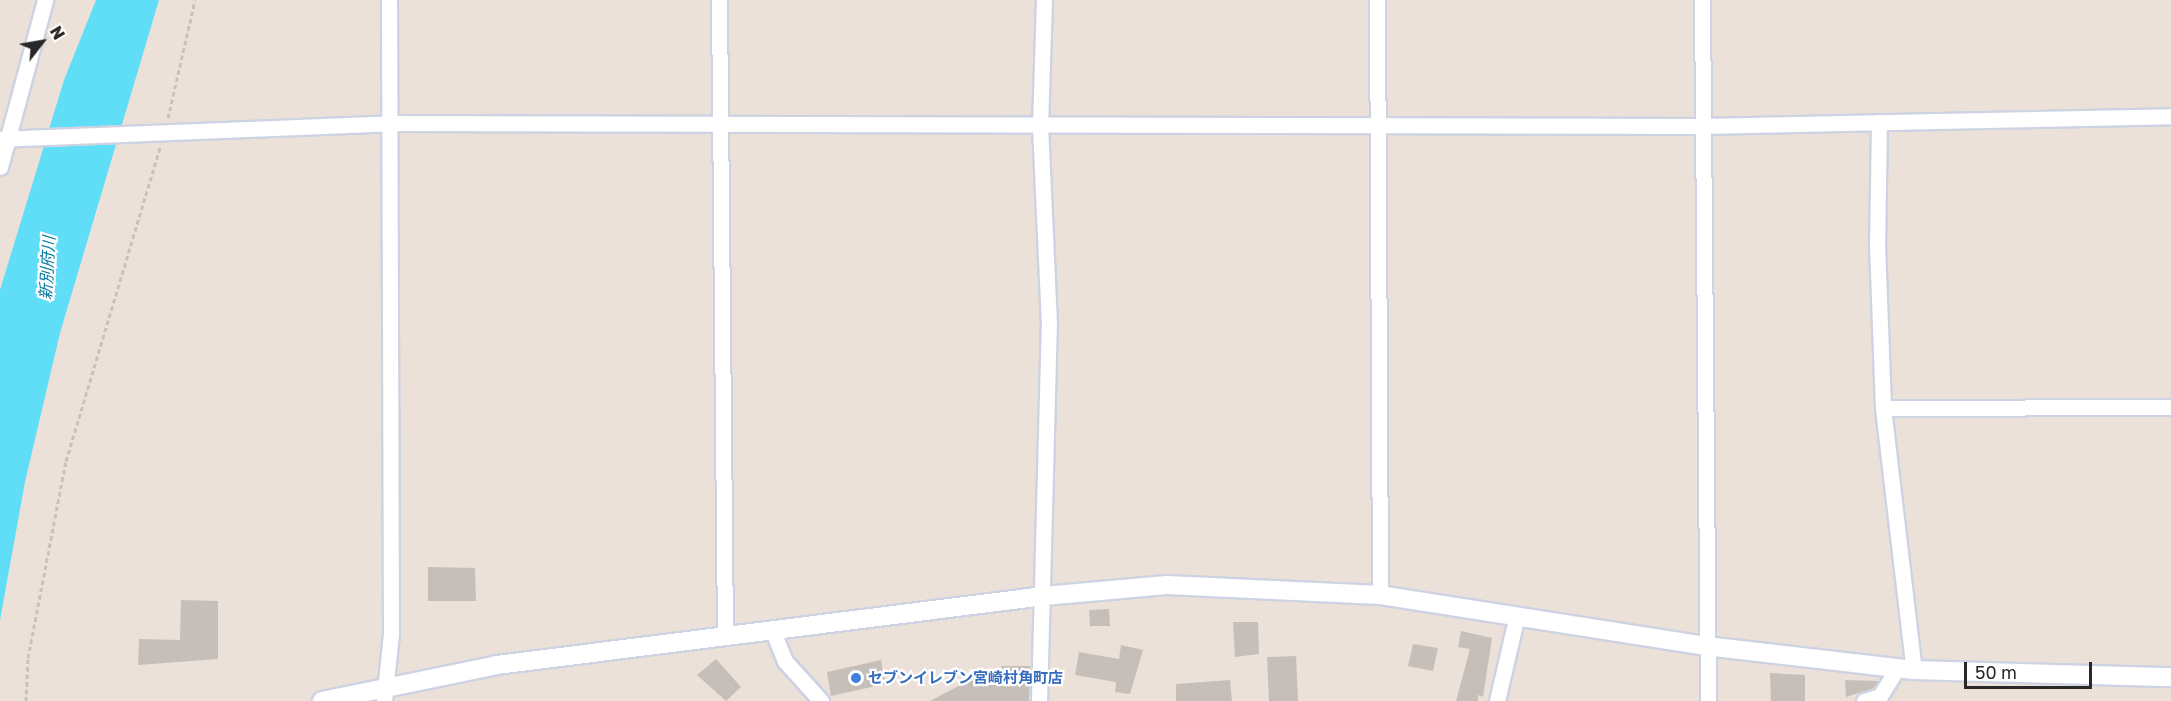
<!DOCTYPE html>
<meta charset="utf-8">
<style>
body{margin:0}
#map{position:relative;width:2171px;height:701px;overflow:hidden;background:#ece1d8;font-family:"Golos Text","Noto Sans JP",sans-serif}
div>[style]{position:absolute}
.water>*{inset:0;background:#61def7}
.building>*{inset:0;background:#c6beb8}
.path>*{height:3px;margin-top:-1.5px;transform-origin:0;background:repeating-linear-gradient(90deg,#c3c3c3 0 4.5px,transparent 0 7.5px)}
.roads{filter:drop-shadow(2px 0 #cdd3e2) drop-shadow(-2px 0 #cdd3e2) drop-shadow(0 2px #cdd3e2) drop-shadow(0 -2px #cdd3e2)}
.minor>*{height:15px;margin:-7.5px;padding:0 7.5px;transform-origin:7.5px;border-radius:7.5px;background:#fff}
.tertiary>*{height:18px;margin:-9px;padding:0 9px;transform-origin:9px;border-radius:9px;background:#fff}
.dots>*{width:16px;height:16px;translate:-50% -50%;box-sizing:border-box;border:3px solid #fff;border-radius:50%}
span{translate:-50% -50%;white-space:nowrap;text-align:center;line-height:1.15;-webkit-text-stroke:4.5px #fff;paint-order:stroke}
.shop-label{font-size:15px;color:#366cbe;font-weight:700}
.left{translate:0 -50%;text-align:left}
.water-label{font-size:16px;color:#047a9f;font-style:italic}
.north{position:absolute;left:12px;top:12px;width:60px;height:60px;-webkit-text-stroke:4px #fff;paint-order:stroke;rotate:59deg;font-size:16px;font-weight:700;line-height:24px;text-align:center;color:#282828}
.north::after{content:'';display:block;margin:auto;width:21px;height:27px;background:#282828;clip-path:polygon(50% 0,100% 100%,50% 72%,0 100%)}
.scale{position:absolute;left:1964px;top:662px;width:128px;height:27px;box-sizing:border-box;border:3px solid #282828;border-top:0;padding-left:8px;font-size:18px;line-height:21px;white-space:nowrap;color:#282828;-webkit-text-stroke:4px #fff;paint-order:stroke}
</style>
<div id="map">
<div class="water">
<div style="clip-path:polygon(96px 0,159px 0,60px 333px,25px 482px,0 620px,0 290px,64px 80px)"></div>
</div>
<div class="building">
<div style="clip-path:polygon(428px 567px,475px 568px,476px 601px,428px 601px)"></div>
<div style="clip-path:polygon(181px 600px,218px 601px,218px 659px,138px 665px,139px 639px,180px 640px)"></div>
<div style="clip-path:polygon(1109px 609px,1110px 626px,1090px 626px,1089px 610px)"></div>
<div style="clip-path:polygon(1233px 622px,1258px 622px,1259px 654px,1235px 657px)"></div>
<div style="clip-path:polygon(1461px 631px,1492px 638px,1483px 697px,1478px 695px,1478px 701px,1456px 701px,1470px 649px,1458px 647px)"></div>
<div style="clip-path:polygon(1413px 644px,1438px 648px,1433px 671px,1408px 666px)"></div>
<div style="clip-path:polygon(1121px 645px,1143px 650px,1130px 694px,1115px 692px,1116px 682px,1075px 675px,1079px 652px,1119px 659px)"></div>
<div style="clip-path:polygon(1296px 656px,1298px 701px,1269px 701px,1267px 657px)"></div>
<div style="clip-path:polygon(716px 659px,741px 687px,726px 701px,697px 675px)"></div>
<div style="clip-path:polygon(881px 660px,885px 684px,831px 696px,827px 672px)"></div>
<div style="clip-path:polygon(1001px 666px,1030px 666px,1029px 701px,930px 701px,968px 681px,1001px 680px)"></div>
<div style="clip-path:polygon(1770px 673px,1805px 675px,1805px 701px,1771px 701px)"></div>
<div style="clip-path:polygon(1230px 680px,1232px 701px,1176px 701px,1176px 684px)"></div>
<div style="clip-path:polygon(1845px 680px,1878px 681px,1874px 688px,1846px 697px)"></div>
</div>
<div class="path">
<div style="left:168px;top:118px;width:121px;rotate:-77.1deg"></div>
<div style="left:26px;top:701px;width:43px;rotate:-87.3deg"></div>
<div style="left:28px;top:658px;width:201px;rotate:-79.1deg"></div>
<div style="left:66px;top:461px;width:328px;rotate:-73.3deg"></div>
</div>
<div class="roads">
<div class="minor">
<div style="left:719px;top:0;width:634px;rotate:89.46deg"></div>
<div style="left:1377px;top:0;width:595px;rotate:89.71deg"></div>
<div style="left:1702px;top:0;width:701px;rotate:89.51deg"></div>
<div style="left:1879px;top:122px;width:122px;rotate:90.9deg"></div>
<div style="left:1877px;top:244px;width:164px;rotate:87.9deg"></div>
<div style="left:1883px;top:408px;width:264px;rotate:83.3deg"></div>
<div style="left:0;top:139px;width:391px;rotate:-2.3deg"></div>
<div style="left:391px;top:123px;width:1311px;rotate:0.13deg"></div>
<div style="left:1702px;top:126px;width:469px;rotate:-1.2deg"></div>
<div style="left:0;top:167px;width:173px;rotate:-74.9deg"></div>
<div style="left:1883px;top:408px;width:288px;rotate:-0.2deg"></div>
<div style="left:772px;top:629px;width:35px;rotate:68deg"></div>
<div style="left:785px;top:661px;width:54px;rotate:48deg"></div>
<div style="left:384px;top:701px;width:68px;rotate:-84.1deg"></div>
<div style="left:391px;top:633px;width:633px;rotate:-90.18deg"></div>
<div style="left:1039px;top:701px;width:377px;rotate:-88.5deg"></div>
<div style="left:1049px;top:324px;width:197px;rotate:-92.6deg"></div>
<div style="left:1040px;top:127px;width:127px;rotate:-88.2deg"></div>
<div style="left:1497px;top:701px;width:88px;rotate:-76.9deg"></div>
<div style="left:1864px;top:701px;width:17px;rotate:-17deg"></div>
<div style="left:1880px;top:696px;width:32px;rotate:-58deg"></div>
</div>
<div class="tertiary">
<div style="left:322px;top:701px;width:179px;rotate:-11.6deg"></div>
<div style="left:497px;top:665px;width:551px;rotate:-7.19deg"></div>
<div style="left:1044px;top:596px;width:123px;rotate:-5.1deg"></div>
<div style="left:1167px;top:585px;width:213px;rotate:2.7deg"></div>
<div style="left:1380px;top:595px;width:330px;rotate:8.9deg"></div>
<div style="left:1706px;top:646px;width:209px;rotate:6.6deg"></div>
<div style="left:1914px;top:670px;width:257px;rotate:1.6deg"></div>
</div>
</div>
<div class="dots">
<div style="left:856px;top:678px;background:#3f7fe0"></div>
</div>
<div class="shop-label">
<span class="left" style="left:868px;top:678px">セブンイレブン宮崎村角町店</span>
</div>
<div class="water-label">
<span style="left:47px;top:268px;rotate:-87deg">新別府川</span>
</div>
<div class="north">N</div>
<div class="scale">50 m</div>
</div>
